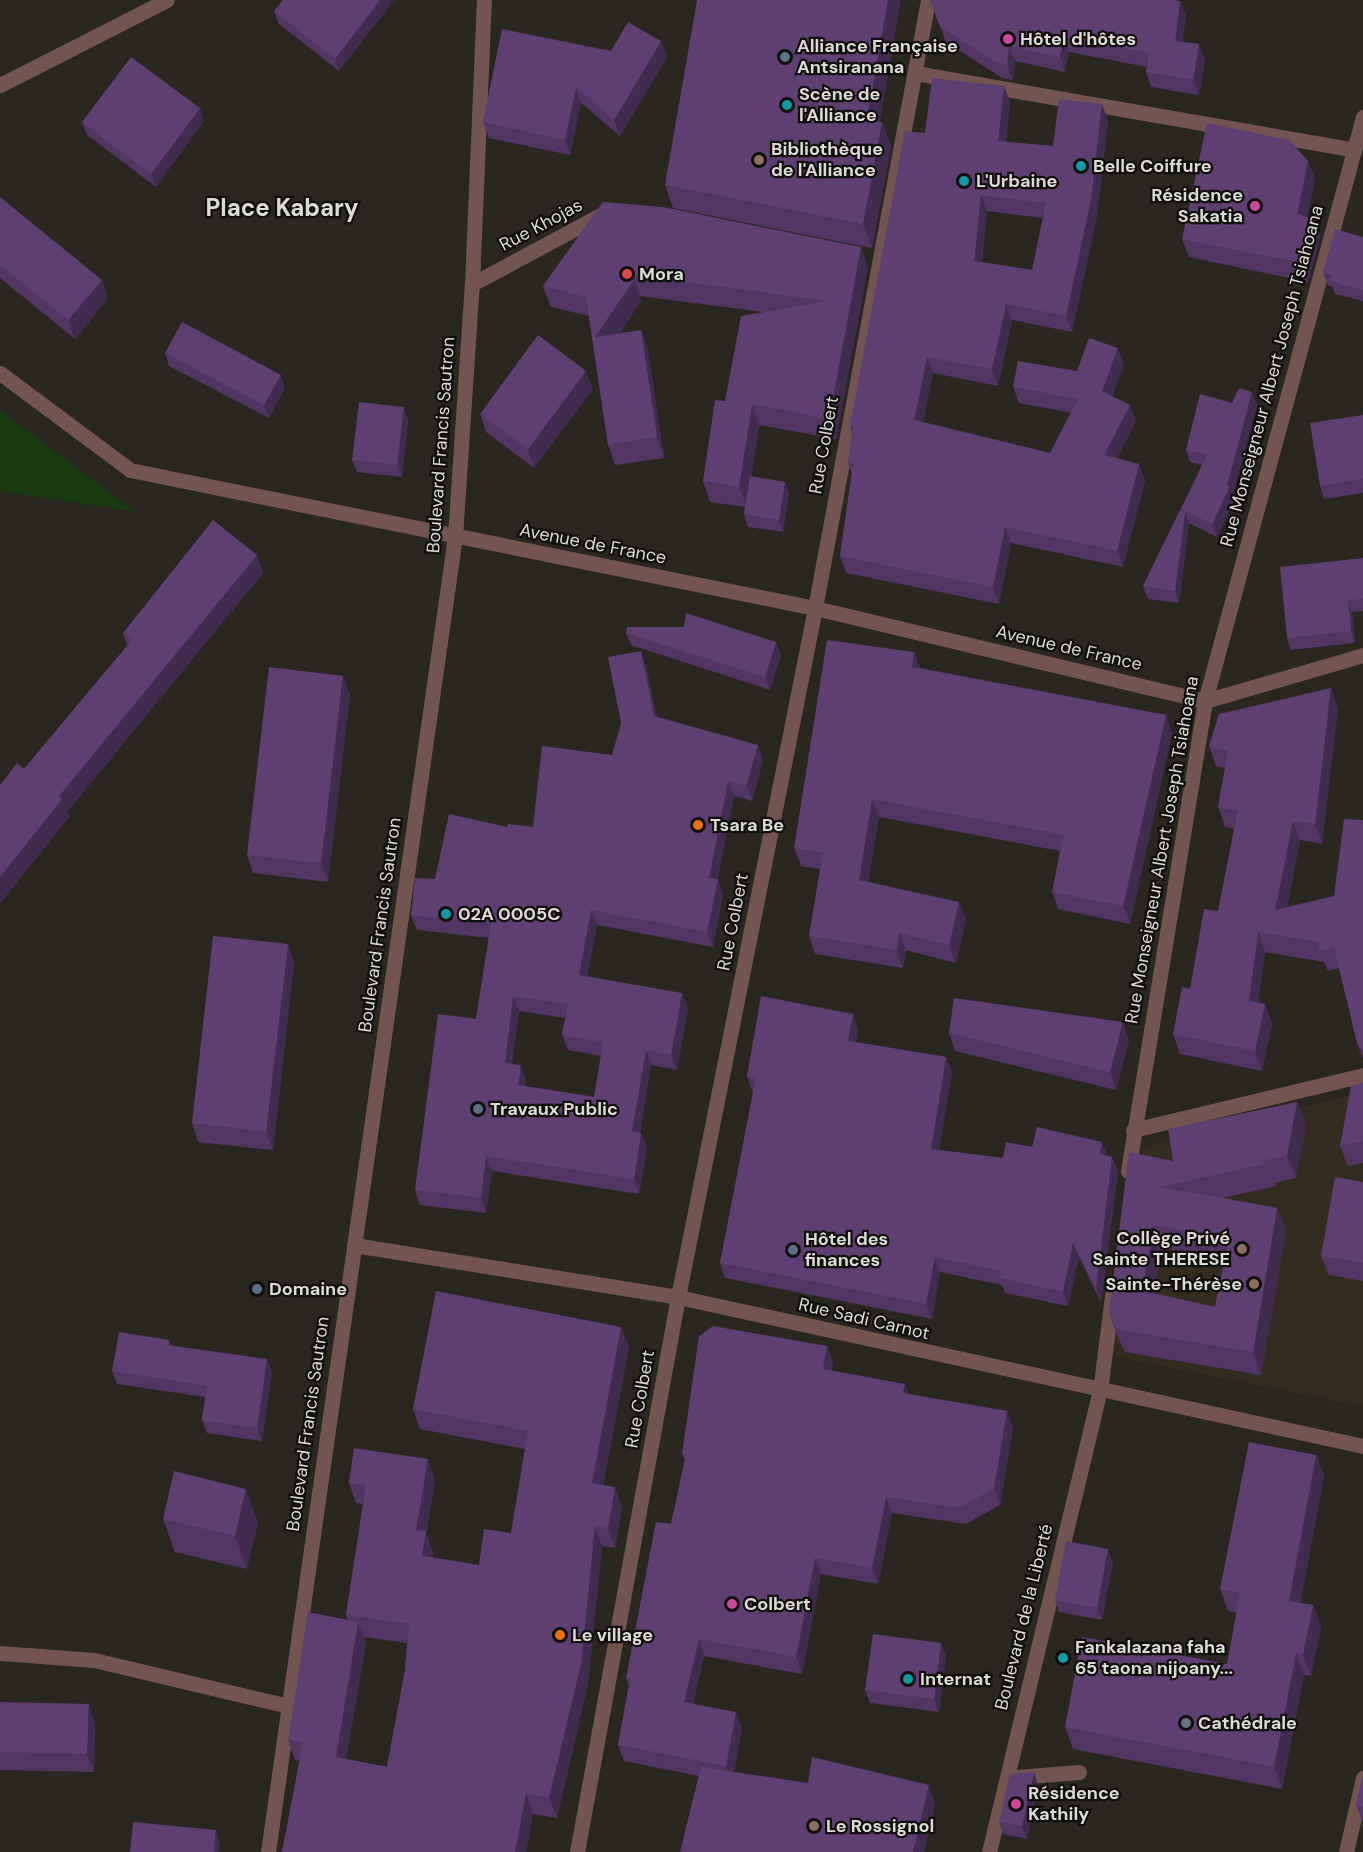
<!DOCTYPE html>
<meta charset="utf-8">
<style>
body{margin:0}
#map{position:relative;width:1363px;height:1852px;overflow:hidden;background:#2a2620;font-family:"DM Sans",sans-serif}
div>[style]{position:absolute}
.built>*{inset:0;background:#342c21}
.green>*{inset:0;background:#193b11}
.pedestrian>*{height:15px;margin:-7.5px;padding:0 7.5px;transform-origin:7.5px;border-radius:7.5px;background:#745451}
.minor>*{height:15px;margin:-7.5px;padding:0 7.5px;transform-origin:7.5px;border-radius:7.5px;background:#745451}
.wall>*{inset:0;background:#523564}
.shaded-wall>*{inset:0;background:#422b51}
.building>*{inset:0;background:#5f3e74}
.dots>*{width:16px;height:16px;translate:-50% -50%;box-sizing:border-box;border:3px solid #110f0c;border-radius:50%}
span{translate:-50% -50%;white-space:nowrap;text-align:center;line-height:1.15;-webkit-text-stroke:4.5px #110f0c;paint-order:stroke}
.poi-label{font-size:18px;color:#dddbd7;font-weight:700}
.left{translate:0 -50%;text-align:left}
.right{translate:-100% -50%;text-align:right}
.street-label{font-size:18px;color:#dddbd7}
.district-label{font-size:24px;color:#dddbd7;font-weight:700}
</style>
<div id="map">
<div class="built">
<div style="clip-path:polygon(1363px 1092px,1363px 1407px,1097px 1353px,1144px 1146px)"></div>
</div>
<div class="green">
<div style="clip-path:polygon(0 410px,136px 512px,0 491px)"></div>
</div>
<div class="pedestrian">
<div style="left:1017px;top:1777px;width:62px;rotate:-4.6deg"></div>
</div>
<div class="minor">
<div style="left:915px;top:73px;width:444px;rotate:9.9deg"></div>
<div style="left:0;top:85px;width:187px;rotate:-27deg"></div>
<div style="left:472px;top:284px;width:154px;rotate:-28.2deg"></div>
<div style="left:0;top:373px;width:162px;rotate:36.7deg"></div>
<div style="left:130px;top:470px;width:699px;rotate:11.39deg"></div>
<div style="left:815px;top:608px;width:401px;rotate:13.4deg"></div>
<div style="left:1205px;top:701px;width:165px;rotate:-16.2deg"></div>
<div style="left:1133px;top:1130px;width:236px;rotate:-13.4deg"></div>
<div style="left:1128px;top:1171px;width:476px;rotate:-80.7deg"></div>
<div style="left:1205px;top:701px;width:605px;rotate:-74.86deg"></div>
<div style="left:354px;top:1245px;width:328px;rotate:9.1deg"></div>
<div style="left:678px;top:1297px;width:701px;rotate:12.27deg"></div>
<div style="left:0;top:1653px;width:94px;rotate:4.3deg"></div>
<div style="left:94px;top:1660px;width:199px;rotate:13.3deg"></div>
<div style="left:268px;top:1852px;width:1328px;rotate:-81.91deg"></div>
<div style="left:455px;top:537px;width:254px;rotate:-86.2deg"></div>
<div style="left:472px;top:284px;width:284px;rotate:-87.6deg"></div>
<div style="left:577px;top:1852px;width:564px;rotate:-79.69deg"></div>
<div style="left:678px;top:1297px;width:702px;rotate:-78.75deg"></div>
<div style="left:815px;top:608px;width:618px;rotate:-79.47deg"></div>
<div style="left:989px;top:1852px;width:474px;rotate:-76.5deg"></div>
<div style="left:1100px;top:1391px;width:96px;rotate:-82.8deg"></div>
<div style="left:1346px;top:1852px;width:76px;rotate:-77.1deg"></div>
</div>
<div class="wall">
<div style="clip-path:polygon(283px 0,394px 0,339px 71px,279px 24px,274px 11px)"></div>
<div style="clip-path:polygon(930px 0,1180px 1px,1186px 16px,1182px 42px,1205px 60px,1199px 95px,1151px 87px,1146px 72px,1147px 67px,1069px 52px,1065px 72px,1015px 61px,1013px 80px,1002px 78px,946px 42px)"></div>
<div style="clip-path:polygon(661px 41px,667px 57px,620px 136px,581px 103px,570px 155px,489px 138px,483px 122px,611px 51px)"></div>
<div style="clip-path:polygon(evenodd,1004px 86px,1010px 102px,1006px 142px,1053px 146px,1108px 120px,1097px 216px,1072px 332px,1012px 320px,998px 386px,933px 373px,923px 422px,1050px 453px,1071px 413px,1019px 403px,1013px 387px,1077px 371px,1124px 365px,1112px 396px,1136px 421px,1117px 458px,1139px 464px,1145px 481px,1123px 567px,1011px 543px,999px 604px,846px 573px,840px 556px,852px 474px,848px 463px,852px 433px,850px 426px,925px 133px,1004px 86px,987px 211px,1043px 218px,1032px 270px,982px 262px,987px 211px)"></div>
<div style="clip-path:polygon(200px 108px,204px 121px,156px 187px,87px 135px,82px 122px)"></div>
<div style="clip-path:polygon(880px 122px,882px 122px,891px 146px,872px 248px,673px 208px,665px 185px)"></div>
<div style="clip-path:polygon(1308px 161px,1315px 179px,1307px 217px,1314px 219px,1320px 237px,1308px 282px,1189px 257px,1182px 239px)"></div>
<div style="clip-path:polygon(0 197px,108px 298px,75px 339px,0 278px)"></div>
<div style="clip-path:polygon(603px 202px,868px 267px,836px 439px,759px 425px,751px 477px,785px 482px,789px 494px,783px 532px,748px 527px,744px 514px,745px 507px,710px 502px,703px 481px,725px 401px,763px 312px,640px 296px,641px 301px,619px 334px,641px 330px,648px 351px,664px 458px,615px 465px,608px 445px,589px 316px,551px 307px,543px 286px)"></div>
<div style="clip-path:polygon(1363px 237px,1363px 301px,1335px 294px,1332px 286px,1328px 285px,1323px 273px)"></div>
<div style="clip-path:polygon(165px 353px,285px 387px,269px 418px,169px 366px)"></div>
<div style="clip-path:polygon(593px 389px,534px 468px,486px 432px,480px 414px)"></div>
<div style="clip-path:polygon(1232px 403px,1257px 405px,1233px 493px,1235px 499px,1217px 537px,1189px 523px,1179px 603px,1148px 599px,1143px 586px,1181px 511px,1181px 509px,1202px 465px,1190px 462px,1186px 450px)"></div>
<div style="clip-path:polygon(1363px 415px,1363px 493px,1324px 499px,1320px 486px)"></div>
<div style="clip-path:polygon(408px 420px,402px 477px,357px 472px,352px 460px)"></div>
<div style="clip-path:polygon(257px 555px,263px 573px,67px 812px,69px 817px,0 903px,0 785px,24px 769px,127px 646px,123px 633px)"></div>
<div style="clip-path:polygon(1363px 558px,1363px 611px,1352px 612px,1355px 643px,1291px 650px,1287px 638px)"></div>
<div style="clip-path:polygon(626px 633px,776px 642px,781px 655px,770px 690px,631px 645px)"></div>
<div style="clip-path:polygon(914px 652px,920px 668px,1166px 715px,1172px 733px,1130px 924px,1058px 909px,1052px 892px,1060px 851px,879px 817px,868px 882px,966px 919px,956px 963px,906px 950px,903px 968px,815px 954px,809px 936px,820px 869px,801px 866px,794px 848px)"></div>
<div style="clip-path:polygon(evenodd,646px 666px,657px 717px,763px 760px,752px 801px,734px 796px,717px 879px,723px 894px,713px 947px,597px 925px,587px 976px,688px 1008px,677px 1070px,651px 1065px,640px 1133px,641px 1133px,647px 1148px,639px 1194px,492px 1171px,486px 1213px,420px 1205px,415px 1190px,476px 1019px,489px 938px,417px 930px,411px 915px,435px 879px,507px 827px,533px 827px,612px 755px,646px 666px,519px 1011px,565px 1018px,562px 1035px,568px 1050px,601px 1056px,594px 1097px,525px 1086px,526px 1080px,512px 1064px,519px 1011px)"></div>
<div style="clip-path:polygon(350px 694px,328px 882px,253px 873px,247px 855px)"></div>
<div style="clip-path:polygon(1338px 708px,1322px 844px,1300px 840px,1287px 908px,1334px 896px,1363px 820px,1363px 1058px,1358px 1046px,1339px 968px,1328px 971px,1324px 962px,1265px 952px,1258px 1002px,1265px 1004px,1272px 1024px,1262px 1071px,1180px 1054px,1173px 1034px,1218px 911px,1234px 829px,1225px 827px,1218px 807px,1225px 768px,1216px 766px,1209px 746px)"></div>
<div style="clip-path:polygon(288px 944px,294px 963px,273px 1150px,198px 1142px,192px 1123px)"></div>
<div style="clip-path:polygon(858px 1029px,856px 1042px,946px 1057px,952px 1072px,939px 1150px,1003px 1158px,1032px 1147px,1102px 1142px,1107px 1156px,1112px 1157px,1118px 1172px,1101px 1303px,1079px 1257px,1068px 1306px,1005px 1293px,1002px 1285px,940px 1272px,932px 1319px,725px 1278px,720px 1263px,753px 1092px,752px 1091px,747px 1076px)"></div>
<div style="clip-path:polygon(949px 1033px,1129px 1040px,1116px 1090px,955px 1051px)"></div>
<div style="clip-path:polygon(1363px 1083px,1363px 1163px,1348px 1166px,1340px 1146px)"></div>
<div style="clip-path:polygon(evenodd,1297px 1102px,1306px 1125px,1296px 1178px,1275px 1183px,1277px 1186px,1222px 1198px,1277px 1208px,1286px 1231px,1261px 1375px,1125px 1352px,1117px 1335px,1109px 1312px,1173px 1161px,1297px 1102px,1162px 1248px,1225px 1260px,1215px 1307px,1154px 1293px,1162px 1248px)"></div>
<div style="clip-path:polygon(1363px 1182px,1363px 1281px,1329px 1275px,1321px 1256px)"></div>
<div style="clip-path:polygon(evenodd,621px 1327px,629px 1347px,603px 1485px,622px 1507px,615px 1548px,602px 1546px,588px 1684px,557px 1818px,533px 1814px,526px 1852px,282px 1852px,300px 1761px,295px 1760px,288px 1740px,348px 1620px,346px 1615px,363px 1504px,356px 1503px,349px 1483px,435px 1480px,426px 1533px,433px 1552px,432px 1557px,479px 1565px,511px 1533px,525px 1449px,420px 1429px,413px 1409px,621px 1327px,364px 1637px,407px 1643px,405px 1670px,387px 1767px,346px 1759px,366px 1643px,364px 1637px)"></div>
<div style="clip-path:polygon(169px 1340px,171px 1346px,272px 1372px,262px 1441px,207px 1433px,202px 1420px,205px 1397px,117px 1384px,112px 1371px)"></div>
<div style="clip-path:polygon(827px 1346px,833px 1362px,832px 1371px,1013px 1427px,1000px 1505px,966px 1524px,892px 1513px,878px 1584px,821px 1574px,802px 1674px,704px 1656px,693px 1704px,742px 1728px,734px 1772px,935px 1804px,924px 1852px,680px 1852px,699px 1776px,624px 1761px,618px 1745px,629px 1686px,626px 1678px,671px 1524px,685px 1461px,682px 1454px)"></div>
<div style="clip-path:polygon(1316px 1455px,1324px 1476px,1300px 1603px,1313px 1605px,1321px 1627px,1311px 1676px,1304px 1675px,1282px 1789px,1073px 1749px,1065px 1727px,1227px 1664px,1237px 1613px,1228px 1611px,1220px 1589px)"></div>
<div style="clip-path:polygon(163px 1519px,258px 1522px,247px 1569px,175px 1552px)"></div>
<div style="clip-path:polygon(1113px 1562px,1102px 1620px,1059px 1612px,1055px 1600px)"></div>
<div style="clip-path:polygon(941px 1643px,946px 1656px,939px 1712px,870px 1703px,865px 1690px)"></div>
<div style="clip-path:polygon(0 1702px,95px 1723px,94px 1772px,0 1770px)"></div>
<div style="clip-path:polygon(1363px 1777px,1363px 1823px,1356px 1805px)"></div>
<div style="clip-path:polygon(1038px 1785px,1027px 1839px,1003px 1834px,999px 1822px)"></div>
</div>
<div class="shaded-wall">
<div style="clip-path:polygon(380px 0,394px 0,339px 71px,335px 59px)"></div>
<div style="clip-path:polygon(888px 0,901px 0,876px 144px,867px 121px)"></div>
<div style="clip-path:polygon(1180px 1px,1186px 16px,1180px 56px,1175px 41px)"></div>
<div style="clip-path:polygon(1064px 37px,1069px 52px,1065px 72px,1060px 57px)"></div>
<div style="clip-path:polygon(661px 41px,667px 57px,620px 136px,614px 120px)"></div>
<div style="clip-path:polygon(1199px 44px,1205px 60px,1199px 95px,1193px 80px)"></div>
<div style="clip-path:polygon(1009px 46px,1015px 61px,1013px 80px,1007px 65px)"></div>
<div style="clip-path:polygon(1004px 86px,1010px 102px,1004px 157px,998px 141px)"></div>
<div style="clip-path:polygon(576px 87px,581px 103px,570px 155px,565px 140px)"></div>
<div style="clip-path:polygon(1102px 104px,1108px 120px,1097px 216px,1072px 332px,1066px 316px)"></div>
<div style="clip-path:polygon(200px 108px,204px 121px,156px 187px,151px 174px)"></div>
<div style="clip-path:polygon(882px 122px,891px 146px,872px 248px,863px 224px)"></div>
<div style="clip-path:polygon(1308px 161px,1315px 179px,1304px 233px,1297px 214px)"></div>
<div style="clip-path:polygon(981px 195px,987px 211px,980px 277px,974px 261px)"></div>
<div style="clip-path:polygon(1314px 219px,1320px 237px,1308px 282px,1302px 263px)"></div>
<div style="clip-path:polygon(861px 247px,868px 267px,836px 439px,829px 419px)"></div>
<div style="clip-path:polygon(633px 275px,640px 296px,641px 301px,603px 357px,595px 337px)"></div>
<div style="clip-path:polygon(102px 280px,108px 298px,75px 339px,68px 320px)"></div>
<div style="clip-path:polygon(1006px 304px,1012px 320px,998px 386px,992px 369px)"></div>
<div style="clip-path:polygon(641px 330px,648px 351px,664px 458px,657px 437px)"></div>
<div style="clip-path:polygon(1118px 348px,1124px 365px,1108px 407px,1102px 391px)"></div>
<div style="clip-path:polygon(927px 357px,933px 373px,920px 436px,914px 420px)"></div>
<div style="clip-path:polygon(586px 371px,593px 389px,534px 468px,528px 449px)"></div>
<div style="clip-path:polygon(281px 375px,285px 387px,269px 418px,264px 405px)"></div>
<div style="clip-path:polygon(1252px 392px,1257px 405px,1233px 493px,1235px 499px,1217px 537px,1212px 524px,1227px 485px)"></div>
<div style="clip-path:polygon(752px 404px,759px 425px,747px 507px,739px 487px)"></div>
<div style="clip-path:polygon(1130px 405px,1136px 421px,1110px 471px,1104px 455px)"></div>
<div style="clip-path:polygon(404px 407px,408px 420px,402px 477px,397px 465px)"></div>
<div style="clip-path:polygon(1139px 464px,1145px 481px,1123px 567px,1117px 551px)"></div>
<div style="clip-path:polygon(785px 482px,789px 494px,783px 532px,779px 520px)"></div>
<div style="clip-path:polygon(1185px 512px,1189px 524px,1179px 603px,1175px 591px)"></div>
<div style="clip-path:polygon(1005px 527px,1011px 543px,999px 604px,993px 587px)"></div>
<div style="clip-path:polygon(257px 555px,263px 573px,67px 812px,69px 817px,0 903px,0 877px,59px 796px)"></div>
<div style="clip-path:polygon(1348px 600px,1352px 612px,1355px 643px,1351px 631px)"></div>
<div style="clip-path:polygon(776px 642px,781px 655px,770px 690px,765px 677px)"></div>
<div style="clip-path:polygon(641px 651px,646px 666px,660px 731px,654px 716px)"></div>
<div style="clip-path:polygon(914px 652px,921px 670px,912px 667px)"></div>
<div style="clip-path:polygon(343px 676px,350px 694px,328px 882px,321px 863px)"></div>
<div style="clip-path:polygon(1331px 688px,1338px 708px,1322px 844px,1315px 824px)"></div>
<div style="clip-path:polygon(1166px 715px,1172px 733px,1130px 924px,1123px 906px)"></div>
<div style="clip-path:polygon(758px 745px,763px 760px,752px 801px,746px 786px)"></div>
<div style="clip-path:polygon(728px 781px,734px 796px,715px 893px,709px 878px)"></div>
<div style="clip-path:polygon(872px 799px,879px 817px,865px 898px,859px 880px)"></div>
<div style="clip-path:polygon(1293px 821px,1300px 840px,1282px 930px,1275px 910px)"></div>
<div style="clip-path:polygon(718px 879px,723px 894px,713px 947px,707px 932px)"></div>
<div style="clip-path:polygon(959px 902px,966px 919px,956px 963px,949px 945px)"></div>
<div style="clip-path:polygon(591px 910px,597px 925px,585px 990px,579px 975px)"></div>
<div style="clip-path:polygon(1258px 932px,1265px 952px,1256px 1020px,1249px 1001px)"></div>
<div style="clip-path:polygon(899px 933px,906px 950px,903px 968px,897px 950px)"></div>
<div style="clip-path:polygon(288px 944px,294px 963px,273px 1150px,266px 1132px)"></div>
<div style="clip-path:polygon(682px 993px,688px 1008px,677px 1070px,671px 1055px)"></div>
<div style="clip-path:polygon(513px 996px,519px 1011px,510px 1078px,505px 1063px)"></div>
<div style="clip-path:polygon(1265px 1004px,1272px 1024px,1262px 1071px,1255px 1051px)"></div>
<div style="clip-path:polygon(853px 1014px,858px 1029px,853px 1056px,848px 1041px)"></div>
<div style="clip-path:polygon(1123px 1022px,1129px 1040px,1116px 1090px,1110px 1072px)"></div>
<div style="clip-path:polygon(646px 1050px,651px 1065px,638px 1146px,632px 1131px)"></div>
<div style="clip-path:polygon(946px 1057px,952px 1072px,936px 1164px,931px 1149px)"></div>
<div style="clip-path:polygon(521px 1065px,526px 1080px,524px 1100px,518px 1085px)"></div>
<div style="clip-path:polygon(1297px 1102px,1306px 1125px,1296px 1178px,1287px 1155px)"></div>
<div style="clip-path:polygon(641px 1133px,647px 1148px,639px 1194px,634px 1179px)"></div>
<div style="clip-path:polygon(1102px 1142px,1108px 1157px,1100px 1154px)"></div>
<div style="clip-path:polygon(486px 1156px,492px 1171px,486px 1213px,481px 1198px)"></div>
<div style="clip-path:polygon(1112px 1157px,1118px 1172px,1101px 1303px,1096px 1288px)"></div>
<div style="clip-path:polygon(1277px 1208px,1286px 1231px,1261px 1375px,1253px 1352px)"></div>
<div style="clip-path:polygon(1154px 1225px,1162px 1248px,1150px 1314px,1142px 1291px)"></div>
<div style="clip-path:polygon(1073px 1242px,1079px 1257px,1068px 1306px,1063px 1292px)"></div>
<div style="clip-path:polygon(935px 1257px,940px 1272px,932px 1319px,926px 1304px)"></div>
<div style="clip-path:polygon(621px 1327px,629px 1347px,599px 1503px,592px 1483px)"></div>
<div style="clip-path:polygon(827px 1346px,833px 1362px,828px 1386px,823px 1369px)"></div>
<div style="clip-path:polygon(267px 1359px,272px 1372px,262px 1441px,257px 1428px)"></div>
<div style="clip-path:polygon(905px 1384px,911px 1400px,903px 1393px)"></div>
<div style="clip-path:polygon(1007px 1411px,1013px 1427px,1000px 1505px,994px 1488px)"></div>
<div style="clip-path:polygon(1316px 1455px,1324px 1476px,1297px 1623px,1289px 1601px)"></div>
<div style="clip-path:polygon(428px 1459px,435px 1480px,426px 1533px,433px 1552px,429px 1576px,422px 1556px,416px 1530px)"></div>
<div style="clip-path:polygon(615px 1487px,622px 1507px,615px 1548px,608px 1528px)"></div>
<div style="clip-path:polygon(246px 1489px,258px 1522px,247px 1569px,235px 1536px)"></div>
<div style="clip-path:polygon(886px 1497px,892px 1513px,878px 1584px,872px 1568px)"></div>
<div style="clip-path:polygon(595px 1526px,602px 1546px,588px 1684px,557px 1818px,549px 1798px)"></div>
<div style="clip-path:polygon(1108px 1549px,1113px 1562px,1102px 1620px,1097px 1608px)"></div>
<div style="clip-path:polygon(815px 1558px,821px 1574px,802px 1674px,796px 1657px)"></div>
<div style="clip-path:polygon(1313px 1605px,1321px 1627px,1311px 1676px,1303px 1654px)"></div>
<div style="clip-path:polygon(358px 1622px,366px 1643px,343px 1777px,336px 1757px)"></div>
<div style="clip-path:polygon(699px 1639px,704px 1656px,690px 1718px,684px 1702px)"></div>
<div style="clip-path:polygon(941px 1643px,946px 1656px,939px 1712px,934px 1699px)"></div>
<div style="clip-path:polygon(1296px 1653px,1304px 1675px,1282px 1789px,1274px 1767px)"></div>
<div style="clip-path:polygon(89px 1704px,95px 1723px,94px 1772px,87px 1754px)"></div>
<div style="clip-path:polygon(736px 1712px,742px 1728px,732px 1782px,726px 1766px)"></div>
<div style="clip-path:polygon(1034px 1772px,1038px 1785px,1027px 1839px,1022px 1826px)"></div>
<div style="clip-path:polygon(929px 1785px,935px 1804px,924px 1852px,913px 1852px)"></div>
<div style="clip-path:polygon(526px 1793px,533px 1814px,526px 1852px,515px 1852px)"></div>
<div style="clip-path:polygon(216px 1830px,220px 1843px,219px 1852px,214px 1852px)"></div>
</div>
<div class="building">
<div style="clip-path:polygon(283px 0,380px 0,335px 59px,274px 11px)"></div>
<div style="clip-path:polygon(697px 0,888px 0,867px 121px,882px 122px,863px 224px,665px 185px)"></div>
<div style="clip-path:polygon(930px 0,1175px 0,1180px 1px,1175px 41px,1199px 44px,1193px 80px,1146px 72px,1149px 53px,1064px 37px,1060px 57px,1009px 46px,1007px 65px,997px 63px,940px 27px)"></div>
<div style="clip-path:polygon(628px 22px,661px 41px,614px 120px,576px 87px,565px 140px,483px 122px,502px 29px,611px 51px)"></div>
<div style="clip-path:polygon(131px 57px,200px 108px,151px 174px,82px 122px)"></div>
<div style="clip-path:polygon(evenodd,932px 78px,1004px 86px,998px 141px,1053px 146px,1059px 99px,1102px 104px,1091px 200px,1066px 316px,1006px 304px,992px 369px,927px 357px,914px 420px,1050px 453px,1078px 399px,1013px 387px,1018px 361px,1077px 371px,1089px 338px,1118px 348px,1102px 391px,1130px 405px,1104px 455px,1139px 464px,1117px 551px,1005px 527px,993px 587px,840px 556px,853px 464px,848px 463px,853px 427px,850px 426px,905px 131px,925px 133px,932px 78px,981px 195px,1046px 203px,1032px 270px,974px 261px,981px 195px)"></div>
<div style="clip-path:polygon(1207px 123px,1289px 140px,1308px 161px,1297px 214px,1314px 219px,1302px 263px,1182px 239px)"></div>
<div style="clip-path:polygon(0 197px,102px 280px,68px 320px,0 265px)"></div>
<div style="clip-path:polygon(603px 202px,663px 207px,861px 247px,829px 419px,752px 404px,739px 487px,703px 481px,715px 400px,725px 401px,741px 316px,828px 301px,633px 275px,634px 280px,595px 337px,641px 330px,657px 437px,608px 445px,586px 297px,543px 286px)"></div>
<div style="clip-path:polygon(1335px 229px,1363px 237px,1363px 290px,1330px 281px,1332px 275px,1323px 273px)"></div>
<div style="clip-path:polygon(182px 322px,281px 375px,264px 405px,165px 353px)"></div>
<div style="clip-path:polygon(538px 335px,586px 371px,528px 449px,480px 414px)"></div>
<div style="clip-path:polygon(1239px 388px,1252px 392px,1227px 485px,1230px 486px,1212px 524px,1181px 509px,1207px 455px,1186px 450px,1200px 394px,1232px 403px)"></div>
<div style="clip-path:polygon(359px 402px,404px 407px,397px 465px,352px 460px)"></div>
<div style="clip-path:polygon(1363px 415px,1363px 479px,1320px 486px,1310px 423px)"></div>
<div style="clip-path:polygon(750px 476px,785px 482px,779px 520px,744px 514px)"></div>
<div style="clip-path:polygon(1180px 510px,1185px 512px,1175px 591px,1143px 586px)"></div>
<div style="clip-path:polygon(213px 520px,257px 555px,59px 796px,62px 799px,0 877px,0 785px,17px 763px,24px 769px,132px 640px,123px 633px)"></div>
<div style="clip-path:polygon(1363px 558px,1363px 599px,1348px 600px,1351px 631px,1287px 638px,1280px 567px)"></div>
<div style="clip-path:polygon(686px 613px,776px 642px,765px 677px,626px 633px,627px 627px,684px 627px)"></div>
<div style="clip-path:polygon(827px 640px,914px 652px,912px 667px,1166px 715px,1123px 906px,1052px 892px,1064px 835px,872px 799px,859px 880px,959px 902px,949px 945px,899px 933px,897px 950px,809px 936px,823px 853px,794px 848px)"></div>
<div style="clip-path:polygon(evenodd,641px 651px,654px 716px,758px 745px,746px 786px,728px 781px,709px 878px,718px 879px,707px 932px,591px 910px,579px 975px,682px 993px,671px 1055px,646px 1050px,632px 1131px,641px 1133px,634px 1179px,486px 1156px,481px 1198px,415px 1190px,438px 1014px,476px 1019px,491px 923px,411px 915px,415px 878px,435px 879px,449px 814px,507px 827px,508px 824px,533px 827px,542px 746px,612px 755px,621px 723px,608px 657px,641px 651px,513px 996px,568px 1004px,562px 1035px,603px 1042px,594px 1097px,518px 1085px,521px 1065px,505px 1063px,513px 996px)"></div>
<div style="clip-path:polygon(269px 667px,343px 676px,321px 863px,247px 855px)"></div>
<div style="clip-path:polygon(1331px 688px,1315px 824px,1293px 821px,1275px 910px,1334px 896px,1344px 819px,1363px 820px,1363px 1050px,1358px 1046px,1334px 948px,1320px 951px,1318px 942px,1258px 932px,1249px 1001px,1265px 1004px,1255px 1051px,1173px 1034px,1182px 987px,1190px 989px,1204px 909px,1218px 911px,1238px 811px,1218px 807px,1228px 751px,1209px 746px,1219px 714px)"></div>
<div style="clip-path:polygon(213px 936px,288px 944px,266px 1132px,192px 1123px)"></div>
<div style="clip-path:polygon(761px 996px,853px 1014px,848px 1041px,946px 1057px,931px 1149px,1003px 1158px,1006px 1142px,1032px 1147px,1037px 1127px,1102px 1142px,1100px 1154px,1112px 1157px,1096px 1288px,1073px 1242px,1063px 1292px,1000px 1278px,1001px 1271px,935px 1257px,926px 1304px,720px 1263px,756px 1078px,747px 1076px)"></div>
<div style="clip-path:polygon(954px 998px,1123px 1022px,1110px 1072px,949px 1033px)"></div>
<div style="clip-path:polygon(1363px 1083px,1363px 1141px,1340px 1146px,1351px 1086px)"></div>
<div style="clip-path:polygon(evenodd,1297px 1102px,1287px 1155px,1261px 1161px,1268px 1163px,1160px 1187px,1277px 1208px,1253px 1352px,1117px 1329px,1109px 1312px,1129px 1152px,1173px 1161px,1168px 1129px,1297px 1102px,1154px 1225px,1229px 1240px,1215px 1307px,1142px 1291px,1154px 1225px)"></div>
<div style="clip-path:polygon(1335px 1177px,1363px 1182px,1363px 1263px,1321px 1256px)"></div>
<div style="clip-path:polygon(436px 1291px,621px 1327px,592px 1483px,615px 1487px,608px 1528px,595px 1526px,581px 1664px,549px 1798px,526px 1793px,515px 1852px,282px 1852px,303px 1742px,288px 1740px,308px 1612px,358px 1622px,336px 1757px,387px 1767px,405px 1670px,409px 1624px,346px 1615px,366px 1485px,349px 1483px,354px 1448px,428px 1459px,416px 1530px,426px 1531px,422px 1556px,479px 1565px,484px 1529px,511px 1533px,528px 1431px,413px 1409px)"></div>
<div style="clip-path:polygon(713px 1326px,827px 1346px,823px 1369px,905px 1384px,903px 1393px,1007px 1411px,994px 1488px,960px 1508px,886px 1497px,872px 1568px,815px 1558px,796px 1657px,699px 1639px,684px 1702px,736px 1712px,726px 1766px,618px 1745px,630px 1679px,626px 1678px,656px 1522px,671px 1524px,686px 1455px,682px 1454px,699px 1336px)"></div>
<div style="clip-path:polygon(119px 1332px,169px 1340px,168px 1345px,267px 1359px,257px 1428px,202px 1420px,207px 1386px,112px 1371px)"></div>
<div style="clip-path:polygon(1249px 1442px,1316px 1455px,1289px 1601px,1313px 1605px,1303px 1654px,1296px 1653px,1274px 1767px,1065px 1727px,1082px 1637px,1227px 1664px,1240px 1593px,1220px 1589px)"></div>
<div style="clip-path:polygon(174px 1471px,246px 1489px,235px 1536px,163px 1519px)"></div>
<div style="clip-path:polygon(1066px 1541px,1108px 1549px,1097px 1608px,1055px 1600px)"></div>
<div style="clip-path:polygon(873px 1634px,941px 1643px,934px 1699px,865px 1690px)"></div>
<div style="clip-path:polygon(0 1702px,89px 1704px,87px 1754px,0 1752px)"></div>
<div style="clip-path:polygon(812px 1757px,929px 1785px,913px 1852px,680px 1852px,701px 1767px,808px 1783px)"></div>
<div style="clip-path:polygon(1034px 1772px,1022px 1826px,999px 1822px,1010px 1774px)"></div>
<div style="clip-path:polygon(1363px 1777px,1363px 1807px,1356px 1805px)"></div>
<div style="clip-path:polygon(133px 1822px,216px 1830px,214px 1852px,130px 1852px)"></div>
</div>
<div class="dots">
<div style="left:1008px;top:39px;background:#d1479c"></div>
<div style="left:785px;top:57px;background:#5c6f8a"></div>
<div style="left:787px;top:105px;background:#0f9aa8"></div>
<div style="left:759px;top:160px;background:#8d6e63"></div>
<div style="left:1081px;top:166px;background:#0f9aa8"></div>
<div style="left:964px;top:181px;background:#0f9aa8"></div>
<div style="left:1255px;top:206px;background:#d1479c"></div>
<div style="left:627px;top:274px;background:#e0444e"></div>
<div style="left:698px;top:825px;background:#e8710a"></div>
<div style="left:446px;top:914px;background:#0f9aa8"></div>
<div style="left:478px;top:1109px;background:#5c6f8a"></div>
<div style="left:1242px;top:1249px;background:#8d6e63"></div>
<div style="left:793px;top:1250px;background:#5c6f8a"></div>
<div style="left:1254px;top:1284px;background:#8d6e63"></div>
<div style="left:257px;top:1289px;background:#5c6f8a"></div>
<div style="left:732px;top:1604px;background:#d1479c"></div>
<div style="left:560px;top:1635px;background:#e8710a"></div>
<div style="left:1063px;top:1658px;background:#0f9aa8"></div>
<div style="left:908px;top:1679px;background:#0f9aa8"></div>
<div style="left:1186px;top:1723px;background:#6b7280"></div>
<div style="left:1016px;top:1804px;background:#d1479c"></div>
<div style="left:814px;top:1826px;background:#8d6e63"></div>
</div>
<div class="poi-label">
<span class="left" style="left:1020px;top:39px">Hôtel d'hôtes</span>
<span class="left" style="left:797px;top:57px">Alliance Française<br>Antsiranana</span>
<span class="left" style="left:799px;top:105px">Scène de<br>l'Alliance</span>
<span class="left" style="left:771px;top:160px">Bibliothèque<br>de l'Alliance</span>
<span class="left" style="left:1093px;top:166px">Belle Coiffure</span>
<span class="left" style="left:976px;top:181px">L'Urbaine</span>
<span class="right" style="left:1243px;top:206px">Résidence<br>Sakatia</span>
<span class="left" style="left:639px;top:274px">Mora</span>
<span class="left" style="left:710px;top:825px">Tsara Be</span>
<span class="left" style="left:458px;top:914px">02A 0005C</span>
<span class="left" style="left:490px;top:1109px">Travaux Public</span>
<span class="right" style="left:1230px;top:1249px">Collège Privé<br>Sainte THERESE</span>
<span class="left" style="left:805px;top:1250px">Hôtel des<br>finances</span>
<span class="right" style="left:1242px;top:1284px">Sainte-Thérèse</span>
<span class="left" style="left:269px;top:1289px">Domaine</span>
<span class="left" style="left:744px;top:1604px">Colbert</span>
<span class="left" style="left:572px;top:1635px">Le village</span>
<span class="left" style="left:1075px;top:1658px">Fankalazana faha<br>65 taona nijoany...</span>
<span class="left" style="left:920px;top:1679px">Internat</span>
<span class="left" style="left:1198px;top:1723px">Cathédrale</span>
<span class="left" style="left:1028px;top:1804px">Résidence<br>Kathily</span>
<span class="left" style="left:826px;top:1826px">Le Rossignol</span>
</div>
<div class="street-label">
<span style="left:541px;top:225px;rotate:-28deg">Rue Khojas</span>
<span style="left:1272px;top:376px;rotate:-75deg">Rue Monseigneur Albert Joseph Tsiahoana</span>
<span style="left:441px;top:445px;rotate:-86deg">Boulevard Francis Sautron</span>
<span style="left:824px;top:445px;rotate:-80deg">Rue Colbert</span>
<span style="left:593px;top:544px;rotate:11deg">Avenue de France</span>
<span style="left:1069px;top:648px;rotate:13deg">Avenue de France</span>
<span style="left:1162px;top:850px;rotate:-80deg">Rue Monseigneur Albert Joseph Tsiahoana</span>
<span style="left:733px;top:922px;rotate:-79deg">Rue Colbert</span>
<span style="left:380px;top:925px;rotate:-82deg">Boulevard Francis Sautron</span>
<span style="left:864px;top:1319px;rotate:13deg">Rue Sadi Carnot</span>
<span style="left:640px;top:1399px;rotate:-80deg">Rue Colbert</span>
<span style="left:308px;top:1424px;rotate:-82deg">Boulevard Francis Sautron</span>
<span style="left:1024px;top:1617px;rotate:-76deg">Boulevard de la Liberté</span>
</div>
<div class="district-label">
<span style="left:282px;top:208px">Place Kabary</span>
</div>
</div>
